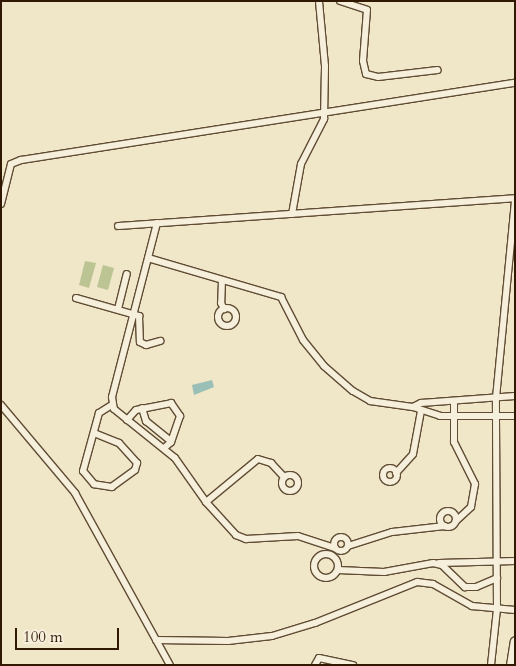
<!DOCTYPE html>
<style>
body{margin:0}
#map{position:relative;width:516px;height:666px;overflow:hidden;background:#f0e6c8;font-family:Cardo,serif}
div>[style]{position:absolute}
.green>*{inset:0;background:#bcc494}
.water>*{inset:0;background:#9abfb7}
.roads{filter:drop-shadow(1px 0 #604c34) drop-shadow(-1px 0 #604c34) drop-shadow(0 1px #604c34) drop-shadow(0 -1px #604c34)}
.street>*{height:6px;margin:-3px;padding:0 3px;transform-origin:3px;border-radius:3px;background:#f5efdb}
.street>.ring{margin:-3px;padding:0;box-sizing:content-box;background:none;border:6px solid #f5efdb;border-radius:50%}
.secondary>*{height:9px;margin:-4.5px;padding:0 4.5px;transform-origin:4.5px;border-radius:4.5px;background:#f5efdb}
span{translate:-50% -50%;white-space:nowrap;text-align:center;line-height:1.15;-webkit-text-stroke:4px #f5efdb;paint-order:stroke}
.frame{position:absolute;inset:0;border:2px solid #301803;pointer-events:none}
.scale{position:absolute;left:15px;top:628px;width:104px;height:22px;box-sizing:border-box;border:2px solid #301803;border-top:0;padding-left:6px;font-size:15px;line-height:18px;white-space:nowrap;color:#301803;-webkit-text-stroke:4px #f5efdb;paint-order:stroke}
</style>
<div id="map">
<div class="green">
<div style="clip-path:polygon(85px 261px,96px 263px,89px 288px,79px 285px)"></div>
<div style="clip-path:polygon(103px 265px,114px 268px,108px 290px,97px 287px)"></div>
</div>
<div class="water">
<div style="clip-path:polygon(212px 380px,214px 387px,194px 395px,192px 385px)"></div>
</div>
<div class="roads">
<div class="street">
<div style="left:340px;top:1px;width:28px;rotate:18deg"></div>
<div style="left:367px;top:10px;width:51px;rotate:94.5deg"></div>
<div style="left:363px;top:61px;width:13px;rotate:77deg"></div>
<div style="left:366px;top:74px;width:12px;rotate:14deg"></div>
<div style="left:378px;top:77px;width:60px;rotate:-6.7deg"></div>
<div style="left:1px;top:204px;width:41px;rotate:-76deg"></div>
<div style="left:11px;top:164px;width:11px;rotate:-22deg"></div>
<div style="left:21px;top:160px;width:500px;rotate:-8.9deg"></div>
<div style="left:292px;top:214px;width:51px;rotate:-79.8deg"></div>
<div style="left:301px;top:164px;width:51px;rotate:-62.9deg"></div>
<div style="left:324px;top:119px;width:53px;rotate:-88.9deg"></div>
<div style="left:325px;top:66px;width:65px;rotate:-95.3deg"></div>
<div style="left:157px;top:223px;width:180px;rotate:104.5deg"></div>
<div style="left:112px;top:397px;width:12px;rotate:81deg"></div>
<div style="left:114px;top:409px;width:78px;rotate:38.8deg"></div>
<div style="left:175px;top:458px;width:54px;rotate:54.8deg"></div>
<div style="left:206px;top:502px;width:45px;rotate:47.7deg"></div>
<div style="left:236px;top:535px;width:11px;rotate:22deg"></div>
<div style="left:246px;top:539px;width:52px;rotate:-3.3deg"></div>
<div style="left:298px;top:536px;width:39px;rotate:18deg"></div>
<div style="left:118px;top:226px;width:398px;rotate:-4deg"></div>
<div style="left:148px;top:258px;width:139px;rotate:16.3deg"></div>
<div style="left:281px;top:297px;width:48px;rotate:62.9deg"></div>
<div style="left:303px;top:340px;width:33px;rotate:51deg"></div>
<div style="left:324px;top:366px;width:38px;rotate:41deg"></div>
<div style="left:353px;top:391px;width:20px;rotate:30deg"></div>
<div style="left:370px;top:401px;width:43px;rotate:7.9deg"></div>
<div style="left:413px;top:407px;width:9px;rotate:-27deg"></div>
<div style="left:421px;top:403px;width:94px;rotate:-4.3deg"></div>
<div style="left:222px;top:280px;width:23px;rotate:92deg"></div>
<div style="left:221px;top:303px;width:7px;rotate:63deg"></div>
<div style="left:76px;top:298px;width:66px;rotate:15.9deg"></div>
<div style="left:139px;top:316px;width:26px;rotate:88deg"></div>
<div style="left:140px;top:342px;width:7px;rotate:27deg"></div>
<div style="left:146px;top:345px;width:15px;rotate:-16deg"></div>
<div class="ring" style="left:218px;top:308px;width:12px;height:12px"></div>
<div style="left:118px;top:309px;width:36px;rotate:-76deg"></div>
<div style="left:454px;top:401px;width:41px;rotate:90deg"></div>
<div style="left:454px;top:442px;width:47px;rotate:63.4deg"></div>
<div style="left:475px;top:484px;width:23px;rotate:100deg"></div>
<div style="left:471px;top:507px;width:21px;rotate:137deg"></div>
<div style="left:1px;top:405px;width:115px;rotate:49.9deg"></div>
<div style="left:75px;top:493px;width:196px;rotate:61.1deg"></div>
<div style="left:413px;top:407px;width:28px;rotate:18deg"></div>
<div style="left:440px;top:416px;width:75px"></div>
<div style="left:142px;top:408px;width:14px;rotate:73deg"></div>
<div style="left:146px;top:421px;width:32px;rotate:39deg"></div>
<div style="left:127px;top:420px;width:13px;rotate:-48deg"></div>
<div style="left:136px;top:410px;width:36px;rotate:-11deg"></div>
<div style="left:171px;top:403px;width:16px;rotate:55deg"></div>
<div style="left:180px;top:416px;width:28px;rotate:109deg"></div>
<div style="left:171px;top:442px;width:9px;rotate:139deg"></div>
<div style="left:94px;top:433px;width:27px;rotate:22deg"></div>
<div style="left:119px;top:443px;width:27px;rotate:48deg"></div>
<div style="left:137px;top:463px;width:7px;rotate:106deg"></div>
<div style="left:135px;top:470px;width:29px;rotate:144deg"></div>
<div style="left:112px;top:487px;width:18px;rotate:-171deg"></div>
<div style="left:94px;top:484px;width:17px;rotate:-130deg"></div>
<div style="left:83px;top:471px;width:60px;rotate:-74.6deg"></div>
<div style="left:99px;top:413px;width:15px;rotate:-32deg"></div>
<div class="ring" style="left:383px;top:468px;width:8px;height:8px"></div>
<div style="left:396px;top:473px;width:25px;rotate:-48deg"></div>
<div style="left:413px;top:454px;width:44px;rotate:-79.5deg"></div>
<div class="ring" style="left:282px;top:475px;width:10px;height:10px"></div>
<div style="left:206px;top:502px;width:67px;rotate:-39.6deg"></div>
<div style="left:258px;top:459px;width:14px;rotate:17deg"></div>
<div style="left:271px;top:463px;width:19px;rotate:47deg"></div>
<div class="ring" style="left:440px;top:511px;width:10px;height:10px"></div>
<div class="ring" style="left:334px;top:537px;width:8px;height:8px"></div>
<div style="left:348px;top:546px;width:46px;rotate:-17.7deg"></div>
<div style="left:392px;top:532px;width:53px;rotate:-6.5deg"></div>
<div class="ring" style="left:314px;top:554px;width:18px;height:18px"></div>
<div style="left:439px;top:563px;width:76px;rotate:-1.5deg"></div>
<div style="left:338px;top:570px;width:46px;rotate:2.5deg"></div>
<div style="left:384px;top:572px;width:50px;rotate:-10.4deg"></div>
<div style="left:433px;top:563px;width:9px;rotate:13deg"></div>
<div style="left:442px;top:565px;width:32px;rotate:44deg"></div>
<div style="left:465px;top:587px;width:11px"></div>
<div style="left:476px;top:587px;width:23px;rotate:-23deg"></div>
<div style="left:156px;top:640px;width:72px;rotate:0.8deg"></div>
<div style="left:228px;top:641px;width:44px;rotate:-6.5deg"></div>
<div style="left:272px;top:636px;width:45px;rotate:-16.8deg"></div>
<div style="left:315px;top:623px;width:110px;rotate:-21.9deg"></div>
<div style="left:417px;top:582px;width:16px;rotate:7deg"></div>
<div style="left:433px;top:584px;width:45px;rotate:29.4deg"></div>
<div style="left:472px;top:606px;width:43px;rotate:5.3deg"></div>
<div style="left:315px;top:665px;width:8px;rotate:-60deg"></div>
<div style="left:319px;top:658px;width:35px;rotate:12deg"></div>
<div style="left:491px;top:665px;width:56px;rotate:-83.9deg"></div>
<div style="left:497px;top:609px;width:211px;rotate:-90.3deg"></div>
<div style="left:496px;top:398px;width:200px;rotate:-84.5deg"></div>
</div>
<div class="secondary">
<div style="left:511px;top:665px;width:24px;rotate:-81deg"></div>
</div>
</div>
<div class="frame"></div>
<div class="scale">100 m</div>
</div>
